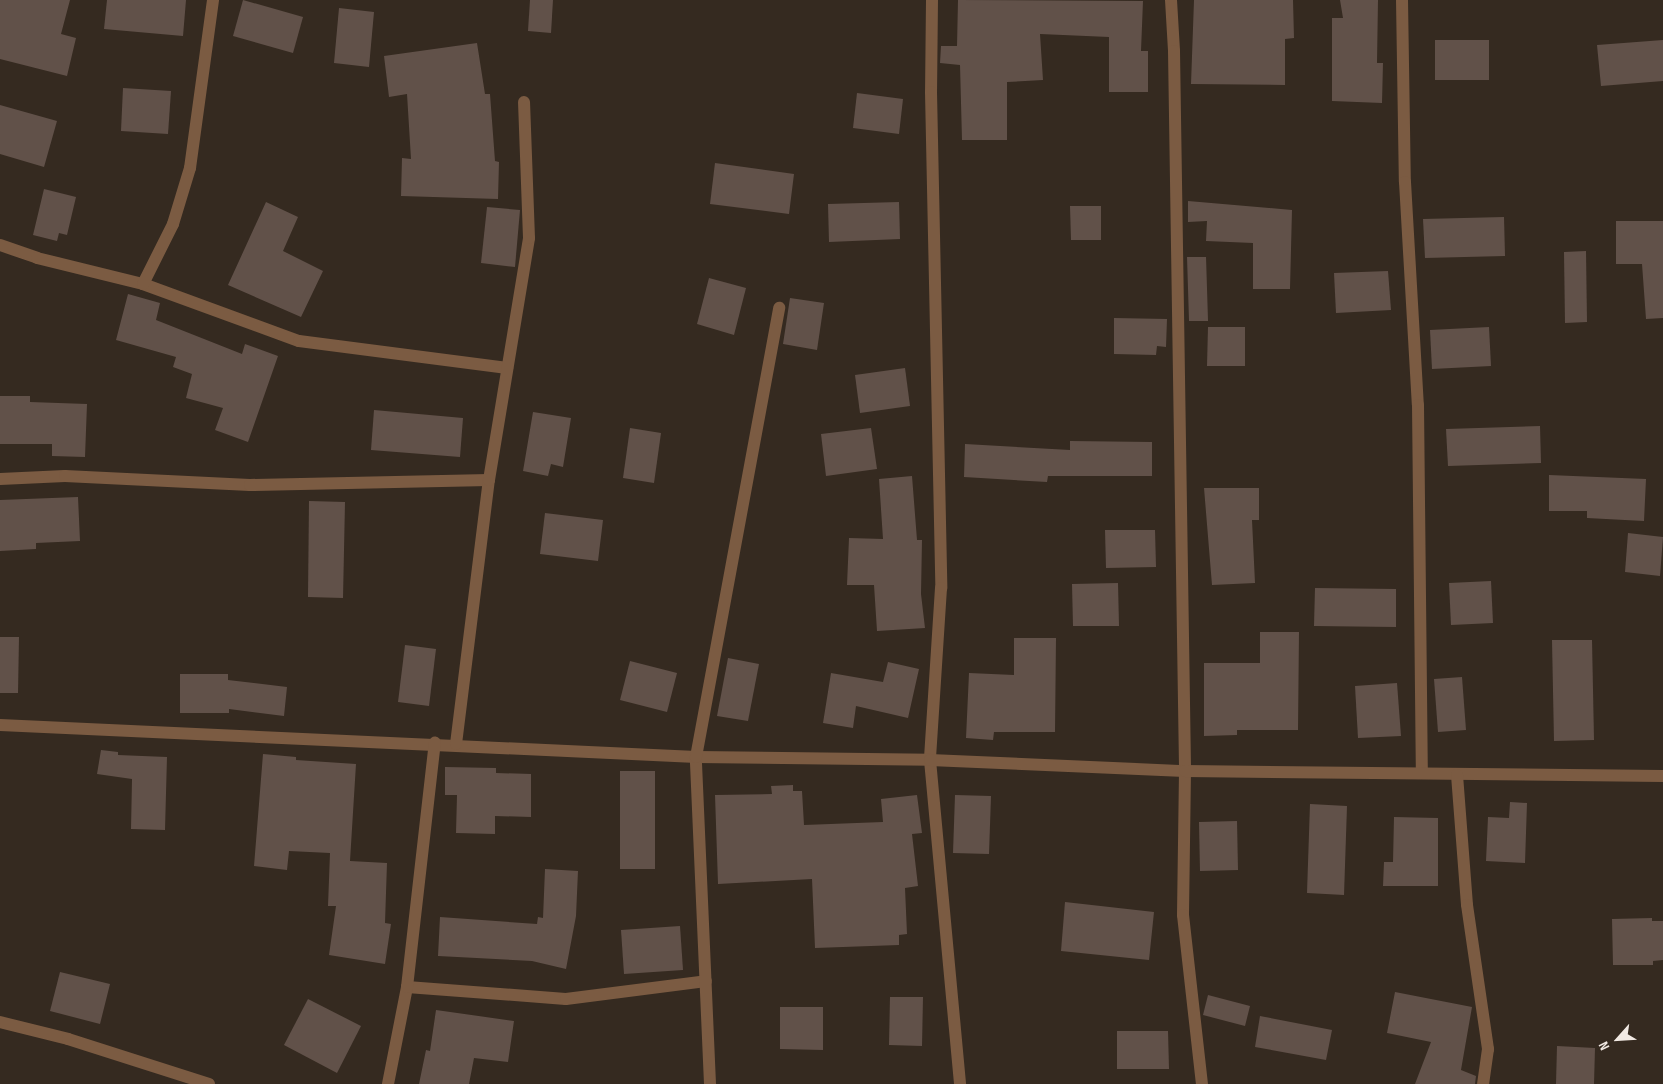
<!DOCTYPE html>
<style>
body{margin:0}
#map{position:relative;width:1663px;height:1084px;overflow:hidden;background:#352a20;font-family:"Sofia Sans Condensed",sans-serif}
div>[style]{position:absolute}
.building>*{inset:0;background:#615149}
.minor>*{height:12px;margin:-6px;padding:0 6px;transform-origin:6px;border-radius:6px;background:#7b5b42}
span{translate:-50% -50%;white-space:nowrap;text-align:center;line-height:1.15;-webkit-text-stroke:5px #352a20;paint-order:stroke}
.north{position:absolute;left:1593px;top:1014px;width:50px;height:50px;-webkit-text-stroke:4px #352a20;paint-order:stroke;rotate:244deg;font-size:14px;font-weight:700;line-height:20px;text-align:center;color:#f1e9e3}
.north::after{content:'';display:block;margin:auto;width:18px;height:22px;background:#f1e9e3;clip-path:polygon(50% 0,100% 100%,50% 72%,0 100%)}
</style>
<div id="map">
<div class="building">
<div style="clip-path:polygon(0 0,70px 0,61px 34px,76px 38px,67px 76px,0 59px)"></div>
<div style="clip-path:polygon(107px 0,186px 0,183px 36px,104px 29px)"></div>
<div style="clip-path:polygon(243px 0,303px 17px,293px 53px,233px 36px)"></div>
<div style="clip-path:polygon(530px 0,553px 0,551px 33px,528px 31px)"></div>
<div style="clip-path:polygon(958px 0,1143px 1px,1141px 51px,1148px 51px,1148px 92px,1109px 92px,1109px 37px,1040px 34px,1043px 80px,1007px 82px,1007px 140px,962px 140px,960px 65px,940px 63px,941px 46px,957px 46px)"></div>
<div style="clip-path:polygon(1194px 0,1293px 0,1294px 38px,1285px 39px,1285px 85px,1191px 84px)"></div>
<div style="clip-path:polygon(1340px 0,1378px 0,1377px 63px,1383px 63px,1382px 103px,1332px 101px,1332px 18px,1343px 18px)"></div>
<div style="clip-path:polygon(339px 8px,374px 12px,369px 67px,334px 63px)"></div>
<div style="clip-path:polygon(1435px 40px,1489px 40px,1489px 80px,1435px 80px)"></div>
<div style="clip-path:polygon(1663px 40px,1663px 81px,1601px 86px,1597px 45px)"></div>
<div style="clip-path:polygon(477px 43px,485px 94px,490px 94px,495px 161px,499px 162px,498px 199px,401px 196px,402px 158px,411px 159px,407px 94px,389px 97px,384px 56px)"></div>
<div style="clip-path:polygon(123px 88px,171px 91px,168px 134px,121px 131px)"></div>
<div style="clip-path:polygon(857px 93px,903px 99px,899px 134px,853px 128px)"></div>
<div style="clip-path:polygon(0 105px,57px 121px,44px 167px,0 154px)"></div>
<div style="clip-path:polygon(715px 163px,794px 174px,789px 214px,710px 204px)"></div>
<div style="clip-path:polygon(44px 189px,76px 197px,67px 235px,59px 233px,57px 241px,33px 235px)"></div>
<div style="clip-path:polygon(1188px 201px,1292px 210px,1290px 289px,1253px 289px,1253px 243px,1206px 241px,1207px 221px,1188px 222px)"></div>
<div style="clip-path:polygon(266px 202px,298px 217px,283px 251px,323px 271px,301px 317px,228px 285px)"></div>
<div style="clip-path:polygon(899px 202px,900px 239px,829px 242px,828px 204px)"></div>
<div style="clip-path:polygon(1070px 206px,1101px 206px,1101px 240px,1071px 240px)"></div>
<div style="clip-path:polygon(487px 207px,520px 210px,515px 267px,481px 263px)"></div>
<div style="clip-path:polygon(1504px 217px,1505px 256px,1425px 258px,1423px 219px)"></div>
<div style="clip-path:polygon(1616px 221px,1663px 221px,1663px 318px,1646px 319px,1642px 264px,1616px 264px)"></div>
<div style="clip-path:polygon(1586px 251px,1587px 322px,1565px 323px,1564px 252px)"></div>
<div style="clip-path:polygon(1187px 257px,1206px 257px,1208px 321px,1189px 321px)"></div>
<div style="clip-path:polygon(1388px 271px,1391px 310px,1336px 313px,1334px 273px)"></div>
<div style="clip-path:polygon(709px 278px,746px 288px,734px 335px,697px 324px)"></div>
<div style="clip-path:polygon(128px 294px,160px 303px,156px 320px,242px 354px,245px 344px,278px 356px,248px 442px,215px 430px,223px 408px,186px 398px,192px 374px,173px 367px,176px 357px,116px 340px)"></div>
<div style="clip-path:polygon(790px 298px,824px 303px,817px 350px,783px 344px)"></div>
<div style="clip-path:polygon(1114px 318px,1167px 319px,1166px 347px,1157px 346px,1156px 355px,1114px 354px)"></div>
<div style="clip-path:polygon(1208px 327px,1245px 327px,1245px 366px,1207px 366px)"></div>
<div style="clip-path:polygon(1489px 327px,1491px 366px,1432px 369px,1430px 330px)"></div>
<div style="clip-path:polygon(905px 368px,910px 406px,860px 413px,855px 375px)"></div>
<div style="clip-path:polygon(0 396px,30px 396px,30px 402px,87px 404px,85px 457px,52px 456px,52px 444px,0 444px)"></div>
<div style="clip-path:polygon(374px 410px,463px 418px,460px 457px,371px 450px)"></div>
<div style="clip-path:polygon(533px 412px,571px 418px,563px 467px,551px 464px,548px 476px,523px 471px)"></div>
<div style="clip-path:polygon(1540px 426px,1541px 463px,1448px 466px,1446px 429px)"></div>
<div style="clip-path:polygon(630px 428px,661px 433px,654px 483px,623px 478px)"></div>
<div style="clip-path:polygon(871px 428px,877px 469px,826px 476px,821px 434px)"></div>
<div style="clip-path:polygon(1070px 441px,1152px 442px,1152px 476px,1048px 476px,1047px 482px,964px 477px,965px 444px,1070px 450px)"></div>
<div style="clip-path:polygon(1549px 475px,1646px 479px,1644px 521px,1587px 518px,1587px 511px,1549px 511px)"></div>
<div style="clip-path:polygon(912px 476px,917px 540px,922px 540px,921px 594px,925px 628px,877px 631px,874px 585px,847px 585px,849px 538px,883px 539px,879px 479px)"></div>
<div style="clip-path:polygon(1204px 488px,1259px 488px,1259px 520px,1252px 520px,1255px 583px,1212px 585px)"></div>
<div style="clip-path:polygon(78px 497px,80px 541px,36px 543px,36px 549px,0 551px,0 500px)"></div>
<div style="clip-path:polygon(309px 501px,345px 502px,343px 598px,308px 597px)"></div>
<div style="clip-path:polygon(545px 513px,603px 520px,598px 561px,540px 554px)"></div>
<div style="clip-path:polygon(1105px 530px,1155px 530px,1156px 567px,1106px 568px)"></div>
<div style="clip-path:polygon(1628px 533px,1663px 537px,1660px 576px,1625px 572px)"></div>
<div style="clip-path:polygon(1491px 581px,1493px 623px,1451px 625px,1449px 583px)"></div>
<div style="clip-path:polygon(1118px 583px,1119px 626px,1073px 626px,1072px 584px)"></div>
<div style="clip-path:polygon(1315px 588px,1396px 589px,1396px 627px,1314px 626px)"></div>
<div style="clip-path:polygon(1260px 632px,1299px 632px,1298px 730px,1237px 730px,1237px 735px,1204px 736px,1204px 663px,1260px 663px)"></div>
<div style="clip-path:polygon(0 637px,19px 637px,18px 693px,0 693px)"></div>
<div style="clip-path:polygon(1014px 638px,1056px 638px,1055px 732px,994px 732px,993px 740px,966px 738px,969px 673px,1014px 675px)"></div>
<div style="clip-path:polygon(1552px 640px,1592px 640px,1594px 740px,1554px 741px)"></div>
<div style="clip-path:polygon(405px 645px,436px 649px,429px 706px,398px 702px)"></div>
<div style="clip-path:polygon(728px 658px,759px 664px,748px 721px,717px 716px)"></div>
<div style="clip-path:polygon(630px 661px,677px 673px,667px 712px,620px 700px)"></div>
<div style="clip-path:polygon(888px 662px,919px 669px,908px 718px,856px 706px,853px 728px,823px 723px,831px 673px,883px 682px)"></div>
<div style="clip-path:polygon(180px 674px,228px 674px,228px 680px,287px 687px,284px 716px,229px 709px,229px 713px,180px 713px)"></div>
<div style="clip-path:polygon(1462px 677px,1466px 730px,1438px 732px,1434px 679px)"></div>
<div style="clip-path:polygon(1397px 683px,1401px 736px,1358px 738px,1355px 686px)"></div>
<div style="clip-path:polygon(101px 750px,118px 752px,118px 755px,167px 757px,165px 830px,131px 829px,132px 779px,97px 774px)"></div>
<div style="clip-path:polygon(263px 754px,296px 757px,296px 760px,356px 764px,350px 861px,387px 863px,385px 923px,391px 924px,385px 964px,329px 955px,336px 906px,328px 906px,330px 853px,289px 851px,287px 870px,254px 866px)"></div>
<div style="clip-path:polygon(445px 767px,496px 768px,496px 773px,531px 774px,531px 817px,495px 816px,495px 834px,456px 833px,457px 795px,445px 795px)"></div>
<div style="clip-path:polygon(620px 771px,655px 771px,655px 869px,620px 869px)"></div>
<div style="clip-path:polygon(793px 785px,793px 791px,802px 791px,804px 825px,883px 822px,881px 799px,917px 795px,922px 833px,912px 834px,918px 886px,905px 888px,907px 934px,899px 935px,899px 945px,815px 948px,812px 879px,718px 884px,715px 795px,772px 794px,771px 786px)"></div>
<div style="clip-path:polygon(955px 795px,991px 796px,989px 854px,953px 853px)"></div>
<div style="clip-path:polygon(1510px 802px,1527px 803px,1525px 863px,1486px 861px,1488px 817px,1509px 818px)"></div>
<div style="clip-path:polygon(1310px 804px,1347px 806px,1344px 895px,1307px 893px)"></div>
<div style="clip-path:polygon(1394px 817px,1438px 818px,1438px 886px,1383px 886px,1384px 862px,1393px 862px)"></div>
<div style="clip-path:polygon(1237px 821px,1238px 870px,1200px 871px,1199px 822px)"></div>
<div style="clip-path:polygon(545px 869px,578px 871px,576px 916px,566px 969px,532px 961px,438px 956px,440px 917px,537px 924px,538px 917px,543px 918px)"></div>
<div style="clip-path:polygon(1065px 902px,1154px 912px,1149px 960px,1061px 951px)"></div>
<div style="clip-path:polygon(1652px 918px,1652px 921px,1663px 921px,1663px 960px,1653px 961px,1653px 965px,1613px 965px,1612px 919px)"></div>
<div style="clip-path:polygon(680px 926px,683px 970px,624px 974px,621px 930px)"></div>
<div style="clip-path:polygon(60px 972px,110px 984px,100px 1024px,50px 1011px)"></div>
<div style="clip-path:polygon(1395px 992px,1472px 1007px,1461px 1070px,1476px 1076px,1475px 1084px,1415px 1084px,1431px 1042px,1387px 1033px)"></div>
<div style="clip-path:polygon(1208px 995px,1250px 1006px,1245px 1026px,1203px 1015px)"></div>
<div style="clip-path:polygon(890px 997px,923px 997px,922px 1046px,889px 1045px)"></div>
<div style="clip-path:polygon(308px 999px,361px 1026px,337px 1073px,284px 1045px)"></div>
<div style="clip-path:polygon(780px 1007px,823px 1007px,823px 1050px,780px 1049px)"></div>
<div style="clip-path:polygon(436px 1010px,514px 1021px,508px 1062px,474px 1058px,469px 1084px,419px 1084px,426px 1050px,430px 1051px)"></div>
<div style="clip-path:polygon(1260px 1016px,1332px 1030px,1326px 1060px,1255px 1047px)"></div>
<div style="clip-path:polygon(1117px 1031px,1168px 1031px,1169px 1069px,1117px 1069px)"></div>
<div style="clip-path:polygon(1557px 1046px,1595px 1048px,1594px 1084px,1556px 1084px)"></div>
</div>
<div class="minor">
<div style="left:932px;top:0;width:92px;rotate:90.6deg"></div>
<div style="left:931px;top:92px;width:496px;rotate:88.8deg"></div>
<div style="left:941px;top:588px;width:172px;rotate:93.7deg"></div>
<div style="left:930px;top:760px;width:325px;rotate:84.7deg"></div>
<div style="left:1171px;top:0;width:51px;rotate:86.6deg"></div>
<div style="left:1174px;top:51px;width:720px;rotate:89.12deg"></div>
<div style="left:1185px;top:771px;width:144px;rotate:90.8deg"></div>
<div style="left:1183px;top:915px;width:170px;rotate:83.6deg"></div>
<div style="left:1402px;top:0;width:182px;rotate:89.1deg"></div>
<div style="left:1405px;top:182px;width:223px;rotate:86.7deg"></div>
<div style="left:1418px;top:405px;width:367px;rotate:89.4deg"></div>
<div style="left:0;top:245px;width:39px;rotate:19deg"></div>
<div style="left:37px;top:258px;width:109px;rotate:13.8deg"></div>
<div style="left:143px;top:284px;width:166px;rotate:20.1deg"></div>
<div style="left:299px;top:341px;width:210px;rotate:7.4deg"></div>
<div style="left:143px;top:284px;width:67px;rotate:-63.4deg"></div>
<div style="left:173px;top:224px;width:59px;rotate:-73.1deg"></div>
<div style="left:190px;top:168px;width:170px;rotate:-82.2deg"></div>
<div style="left:0;top:479px;width:65px;rotate:-2.6deg"></div>
<div style="left:65px;top:476px;width:185px;rotate:2.8deg"></div>
<div style="left:250px;top:485px;width:239px;rotate:-1.2deg"></div>
<div style="left:0;top:725px;width:697px;rotate:2.63deg"></div>
<div style="left:696px;top:757px;width:234px;rotate:0.7deg"></div>
<div style="left:930px;top:760px;width:255px;rotate:2.5deg"></div>
<div style="left:1185px;top:771px;width:478px;rotate:0.6deg"></div>
<div style="left:456px;top:744px;width:266px;rotate:-82.9deg"></div>
<div style="left:489px;top:480px;width:245px;rotate:-80.6deg"></div>
<div style="left:529px;top:238px;width:136px;rotate:-92.1deg"></div>
<div style="left:1457px;top:775px;width:130px;rotate:85.6deg"></div>
<div style="left:1467px;top:905px;width:146px;rotate:81.7deg"></div>
<div style="left:1488px;top:1049px;width:35px;rotate:98deg"></div>
<div style="left:407px;top:987px;width:159px;rotate:4.3deg"></div>
<div style="left:566px;top:999px;width:141px;rotate:-7.3deg"></div>
<div style="left:0;top:1022px;width:70px;rotate:14deg"></div>
<div style="left:68px;top:1039px;width:148px;rotate:17.7deg"></div>
<div style="left:388px;top:1084px;width:99px;rotate:-78.9deg"></div>
<div style="left:407px;top:987px;width:246px;rotate:-83.5deg"></div>
<div style="left:710px;top:1084px;width:327px;rotate:-92.5deg"></div>
<div style="left:696px;top:757px;width:457px;rotate:-79.5deg"></div>
</div>
<div class="north">N</div>
</div>
